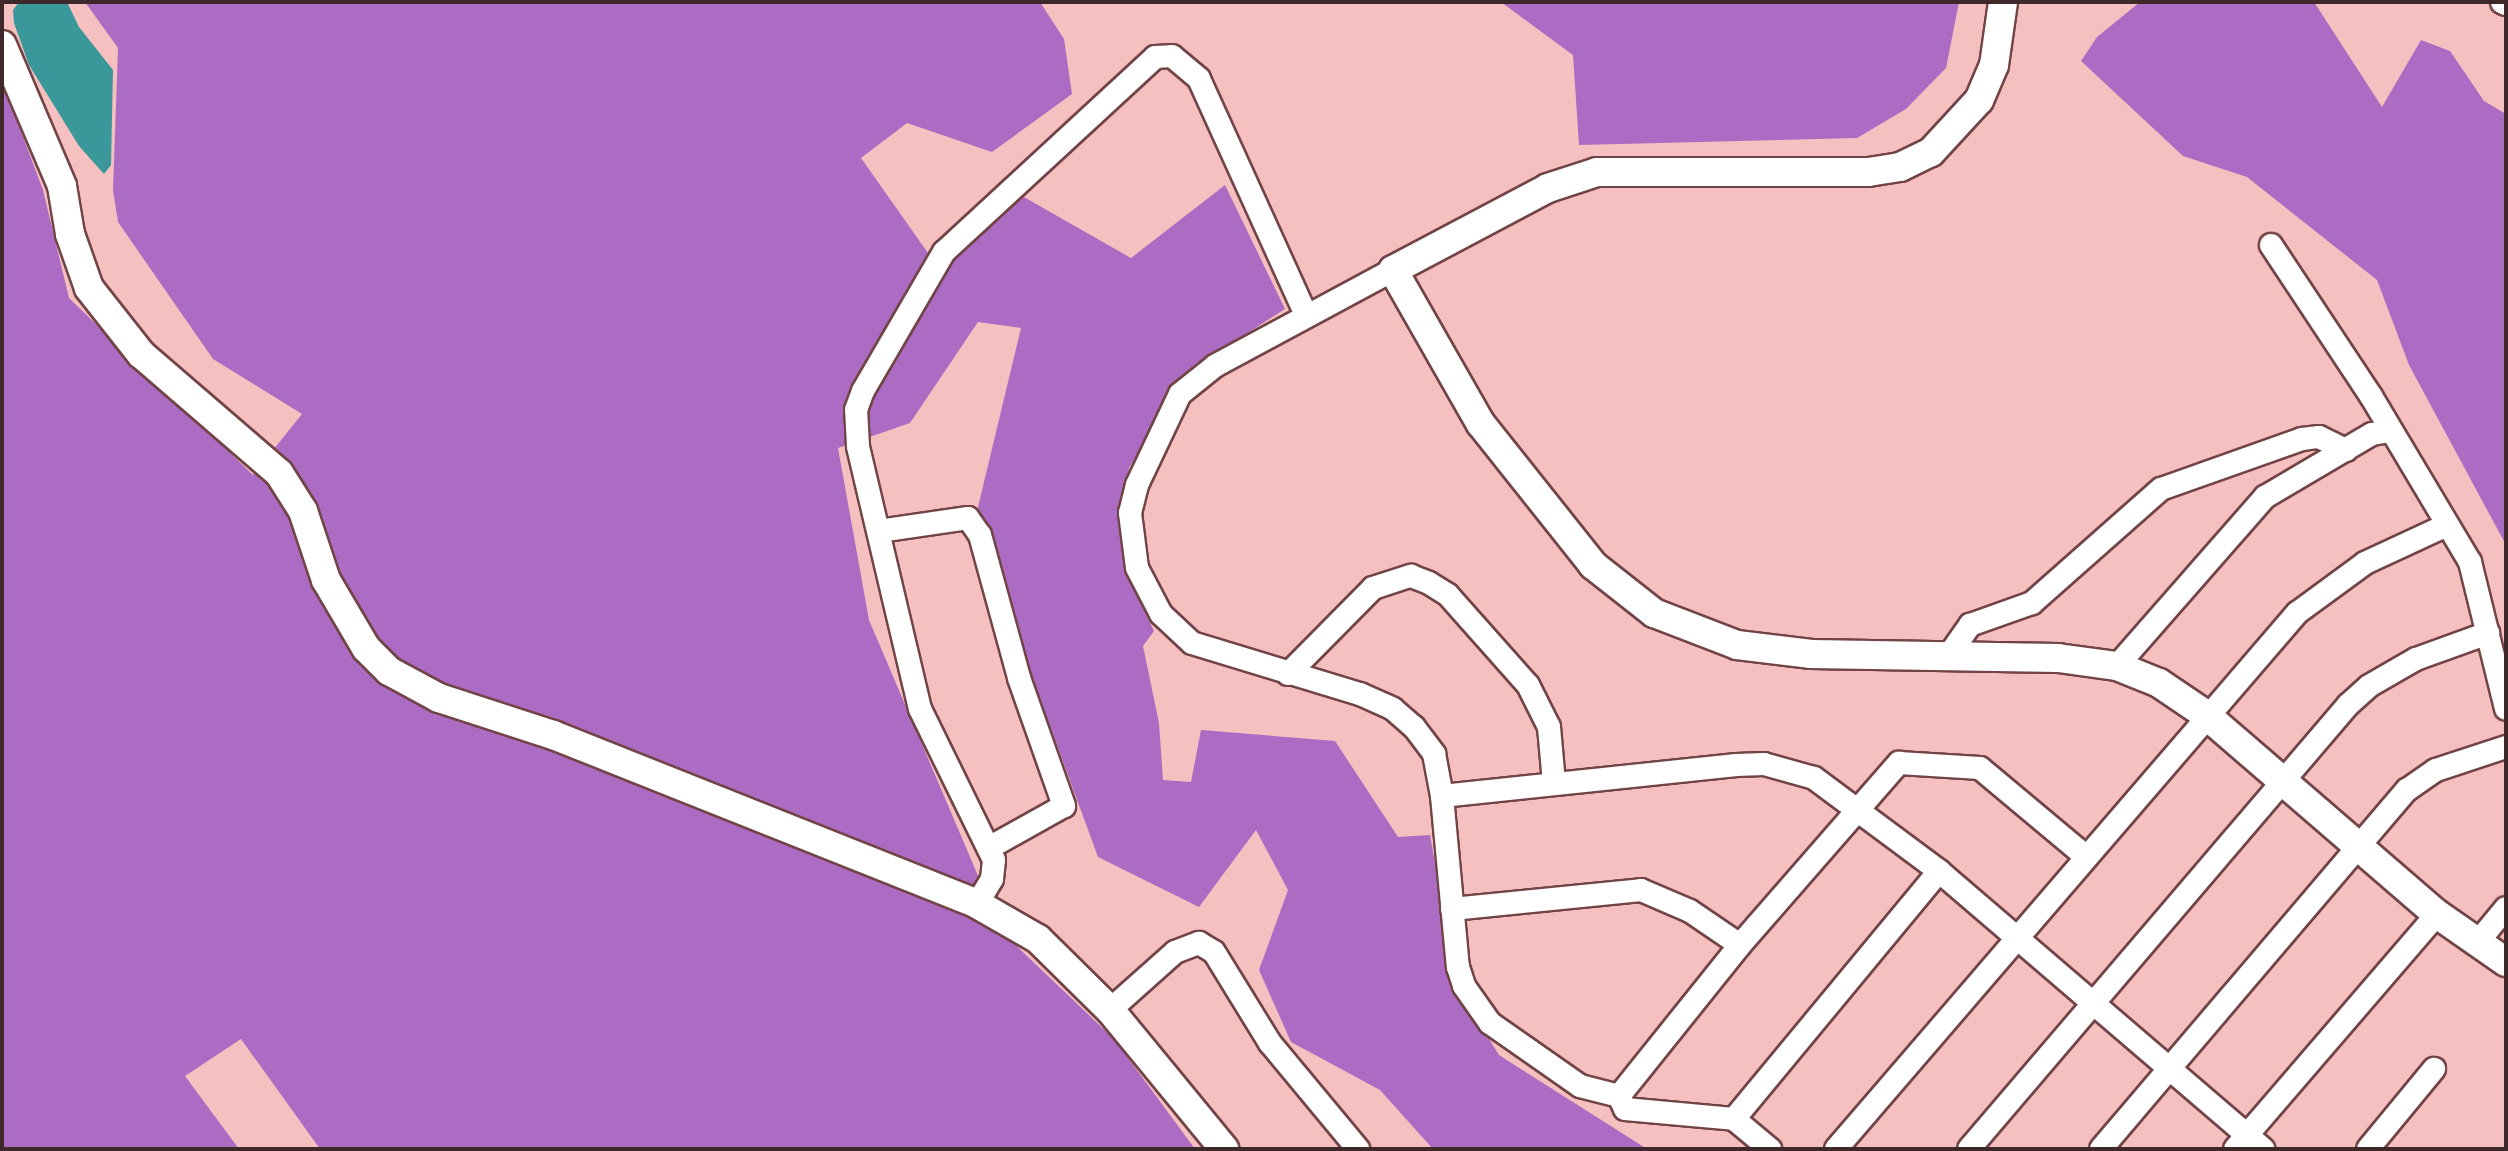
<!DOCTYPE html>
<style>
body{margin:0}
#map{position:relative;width:2508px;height:1151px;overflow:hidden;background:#f6bfc0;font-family:"Work Sans",sans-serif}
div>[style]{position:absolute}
.forest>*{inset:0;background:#ad6cc3}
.water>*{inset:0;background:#3b989a}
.roads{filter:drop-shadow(2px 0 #724446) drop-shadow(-2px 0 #724446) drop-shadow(0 2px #724446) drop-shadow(0 -2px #724446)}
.minor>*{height:22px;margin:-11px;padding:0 11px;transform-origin:11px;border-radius:11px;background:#fff}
.tertiary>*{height:28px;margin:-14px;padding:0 14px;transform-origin:14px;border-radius:14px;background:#fff}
span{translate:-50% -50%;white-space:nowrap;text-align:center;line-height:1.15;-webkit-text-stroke:6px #fdebeb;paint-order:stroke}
.frame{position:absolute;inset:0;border:4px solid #3e2829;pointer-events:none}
</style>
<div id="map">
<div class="forest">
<div style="clip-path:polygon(85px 2px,1040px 2px,1064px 39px,1072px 94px,992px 152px,907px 123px,861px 158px,935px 263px,1008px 188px,1131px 258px,1225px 185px,1285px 309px,1199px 364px,1174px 392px,1129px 468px,1121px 521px,1130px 581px,1154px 631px,1143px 646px,1159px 723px,1163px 780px,1191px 782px,1201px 730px,1335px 741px,1398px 837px,1430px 835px,1457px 987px,1499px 1055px,1647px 1149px,1433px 1149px,1380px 1090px,1291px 1042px,1259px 970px,1288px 890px,1256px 830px,1199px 907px,1098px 857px,1009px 614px,978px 507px,1021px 328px,978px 322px,910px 423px,838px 448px,869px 620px,1002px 932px,1114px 1039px,1195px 1149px,320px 1149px,241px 1039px,185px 1076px,239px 1149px,2px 1149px,2px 81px,43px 190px,69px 298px,253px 475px,302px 414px,213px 359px,118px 222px,113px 190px,118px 48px)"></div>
<div style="clip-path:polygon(1501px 2px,1959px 2px,1946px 68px,1906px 109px,1857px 138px,1579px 145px,1573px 55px)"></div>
<div style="clip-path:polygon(2140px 2px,2314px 2px,2382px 107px,2421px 40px,2450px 51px,2484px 101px,2506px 114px,2506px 545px,2409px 365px,2377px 280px,2247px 177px,2183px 156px,2081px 61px,2097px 37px)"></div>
</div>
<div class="water">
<div style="clip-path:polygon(19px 2px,67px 2px,79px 27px,113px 70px,111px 165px,104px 174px,79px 146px,29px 65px,14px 23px,13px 10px)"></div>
</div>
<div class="roads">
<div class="minor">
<div style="left:2502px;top:2px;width:4px;rotate:27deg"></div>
<div style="left:2271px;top:245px;width:181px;rotate:56.5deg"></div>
<div style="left:2371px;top:396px;width:193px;rotate:59.2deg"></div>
<div style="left:2470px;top:562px;width:151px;rotate:76.2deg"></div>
<div style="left:1393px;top:270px;width:202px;rotate:151.7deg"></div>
<div style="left:1215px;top:366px;width:45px;rotate:141.3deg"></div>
<div style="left:1180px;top:394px;width:101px;rotate:115.3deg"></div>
<div style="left:1137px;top:485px;width:29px;rotate:104deg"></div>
<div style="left:1130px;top:513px;width:55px;rotate:82.7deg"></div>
<div style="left:1137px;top:568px;width:52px;rotate:62.4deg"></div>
<div style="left:1161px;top:614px;width:42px;rotate:43.1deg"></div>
<div style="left:1192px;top:643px;width:176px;rotate:16.9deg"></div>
<div style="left:1360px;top:694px;width:36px;rotate:24deg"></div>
<div style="left:1393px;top:709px;width:28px;rotate:41deg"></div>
<div style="left:1414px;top:727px;width:34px;rotate:53deg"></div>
<div style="left:1434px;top:754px;width:43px;rotate:79.2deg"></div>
<div style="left:1442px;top:796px;width:172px;rotate:84.7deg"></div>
<div style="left:1458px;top:967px;width:20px;rotate:72deg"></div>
<div style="left:1464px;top:986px;width:45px;rotate:54.9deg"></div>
<div style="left:1490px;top:1023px;width:110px;rotate:35deg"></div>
<div style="left:1580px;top:1086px;width:40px;rotate:14.4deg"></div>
<div style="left:1619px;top:1096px;width:14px;rotate:65deg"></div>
<div style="left:1625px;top:1109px;width:109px;rotate:5.2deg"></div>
<div style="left:1734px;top:1119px;width:47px;rotate:39.8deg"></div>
<div style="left:879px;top:531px;width:90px;rotate:-8.3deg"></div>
<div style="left:968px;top:518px;width:21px;rotate:55deg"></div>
<div style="left:980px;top:535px;width:148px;rotate:74.7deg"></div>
<div style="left:1019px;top:678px;width:136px;rotate:70.6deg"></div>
<div style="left:1064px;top:806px;width:86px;rotate:150.8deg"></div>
<div style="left:1949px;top:655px;width:37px;rotate:-55deg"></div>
<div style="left:1970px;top:625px;width:66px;rotate:-19.5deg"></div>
<div style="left:2032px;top:603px;width:172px;rotate:-41.5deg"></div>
<div style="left:2161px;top:489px;width:150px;rotate:-19.5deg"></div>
<div style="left:2302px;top:439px;width:17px;rotate:-7deg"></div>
<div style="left:2319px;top:437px;width:30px;rotate:26deg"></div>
<div style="left:2117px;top:666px;width:225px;rotate:-48.8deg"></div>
<div style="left:2265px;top:497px;width:124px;rotate:-30.5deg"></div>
<div style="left:2372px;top:434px;width:17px;rotate:-10deg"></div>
<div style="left:1288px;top:674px;width:121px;rotate:-45.3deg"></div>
<div style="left:1373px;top:588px;width:40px;rotate:-18deg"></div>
<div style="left:1411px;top:576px;width:19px;rotate:21deg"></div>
<div style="left:1429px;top:583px;width:22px;rotate:32deg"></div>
<div style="left:1448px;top:595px;width:120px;rotate:48.4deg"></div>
<div style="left:1528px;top:685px;width:47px;rotate:63.4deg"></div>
<div style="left:1549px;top:727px;width:56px;rotate:84.9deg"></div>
<div style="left:1442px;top:796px;width:296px;rotate:-6deg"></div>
<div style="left:1736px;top:765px;width:28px;rotate:-2deg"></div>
<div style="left:1764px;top:764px;width:52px;rotate:15.6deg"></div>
<div style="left:1814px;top:778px;width:156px;rotate:36.6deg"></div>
<div style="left:1939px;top:871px;width:427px;rotate:40.6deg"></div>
<div style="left:977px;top:904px;width:29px;rotate:-59deg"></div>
<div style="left:992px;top:879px;width:19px;rotate:-84deg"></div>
<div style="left:994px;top:860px;width:168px;rotate:-116.1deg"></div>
<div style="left:920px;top:709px;width:270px;rotate:-103.3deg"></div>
<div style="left:858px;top:446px;width:36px;rotate:-93deg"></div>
<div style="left:856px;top:410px;width:20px;rotate:-70deg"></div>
<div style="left:863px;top:391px;width:161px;rotate:-59.8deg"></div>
<div style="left:944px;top:252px;width:287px;rotate:-42.7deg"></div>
<div style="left:1155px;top:57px;width:17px;rotate:-3deg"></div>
<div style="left:1172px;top:56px;width:35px;rotate:40deg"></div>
<div style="left:1199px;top:79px;width:259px;rotate:65.6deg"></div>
<div style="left:1452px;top:909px;width:190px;rotate:-5.7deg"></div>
<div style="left:1641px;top:890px;width:53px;rotate:23.2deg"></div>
<div style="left:1690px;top:911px;width:60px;rotate:34.2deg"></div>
<div style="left:2477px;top:943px;width:45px;rotate:-50.4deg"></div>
<div style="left:1110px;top:1010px;width:87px;rotate:-41.7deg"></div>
<div style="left:1175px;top:952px;width:26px;rotate:-21deg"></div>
<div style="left:1199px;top:943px;width:17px;rotate:31deg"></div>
<div style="left:1214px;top:952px;width:107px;rotate:58.4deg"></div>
<div style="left:1270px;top:1043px;width:138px;rotate:50.3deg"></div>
<div style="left:1619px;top:1096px;width:193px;rotate:-51.3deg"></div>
<div style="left:1740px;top:945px;width:242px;rotate:-48.9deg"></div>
<div style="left:1899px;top:763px;width:81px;rotate:3.5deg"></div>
<div style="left:1980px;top:768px;width:136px;rotate:39.9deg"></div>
<div style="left:1734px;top:1119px;width:322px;rotate:-50.4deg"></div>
<div style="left:1836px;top:1149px;width:707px;rotate:-49.3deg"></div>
<div style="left:2297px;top:613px;width:84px;rotate:-36.3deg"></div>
<div style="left:2365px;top:563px;width:88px;rotate:-24.8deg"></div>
<div style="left:1969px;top:1149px;width:584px;rotate:-49.52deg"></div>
<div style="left:2348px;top:705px;width:28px;rotate:-42deg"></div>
<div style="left:2369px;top:686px;width:54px;rotate:-29.9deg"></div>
<div style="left:2416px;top:659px;width:77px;rotate:-19.9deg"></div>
<div style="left:2101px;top:1149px;width:472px;rotate:-49.6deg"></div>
<div style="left:2407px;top:790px;width:35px;rotate:-35deg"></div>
<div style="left:2436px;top:770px;width:74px;rotate:-18.2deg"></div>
<div style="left:2235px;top:1149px;width:310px;rotate:-49.3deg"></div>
<div style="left:2368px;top:1149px;width:104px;rotate:-50.5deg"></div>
</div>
<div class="tertiary">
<div style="left:2003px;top:2px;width:64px;rotate:98.1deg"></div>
<div style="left:1994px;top:65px;width:38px;rotate:113deg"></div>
<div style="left:1979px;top:100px;width:71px;rotate:132.7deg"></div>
<div style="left:1931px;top:152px;width:34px;rotate:154deg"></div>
<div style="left:1900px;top:167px;width:32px;rotate:171deg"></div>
<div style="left:1868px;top:172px;width:271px;rotate:180deg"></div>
<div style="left:1597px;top:172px;width:52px;rotate:161.9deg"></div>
<div style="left:1548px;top:188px;width:175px;rotate:152.1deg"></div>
<div style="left:1393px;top:270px;width:177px;rotate:60.3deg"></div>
<div style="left:1481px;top:424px;width:180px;rotate:51.5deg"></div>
<div style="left:1593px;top:565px;width:78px;rotate:38.2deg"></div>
<div style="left:1654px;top:613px;width:89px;rotate:21.1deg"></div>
<div style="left:1737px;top:645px;width:75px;rotate:6.9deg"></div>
<div style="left:1811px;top:654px;width:247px;rotate:0.9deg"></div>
<div style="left:2058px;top:658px;width:60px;rotate:7.7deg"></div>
<div style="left:2117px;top:666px;width:45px;rotate:22deg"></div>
<div style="left:2159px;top:683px;width:55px;rotate:34deg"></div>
<div style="left:2205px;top:714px;width:306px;rotate:40.8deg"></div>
<div style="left:2437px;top:914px;width:84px;rotate:34.8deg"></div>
<div style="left:2px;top:45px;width:153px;rotate:66.9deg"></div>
<div style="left:62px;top:186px;width:49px;rotate:80.5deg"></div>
<div style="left:70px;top:234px;width:57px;rotate:70.6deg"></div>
<div style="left:89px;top:288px;width:84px;rotate:51.8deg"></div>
<div style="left:141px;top:354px;width:182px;rotate:40.8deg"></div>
<div style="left:279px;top:473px;width:45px;rotate:57.7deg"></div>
<div style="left:303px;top:511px;width:73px;rotate:71.6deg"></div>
<div style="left:326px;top:580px;width:79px;rotate:59.5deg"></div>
<div style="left:366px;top:648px;width:33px;rotate:45deg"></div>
<div style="left:389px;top:671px;width:57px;rotate:28.4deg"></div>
<div style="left:439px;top:698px;width:120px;rotate:18deg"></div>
<div style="left:553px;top:735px;width:456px;rotate:21.7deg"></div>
<div style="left:977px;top:904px;width:70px;rotate:29.8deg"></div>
<div style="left:1038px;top:939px;width:101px;rotate:44.6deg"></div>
<div style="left:1110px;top:1010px;width:180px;rotate:50.6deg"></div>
</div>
</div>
<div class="frame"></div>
</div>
